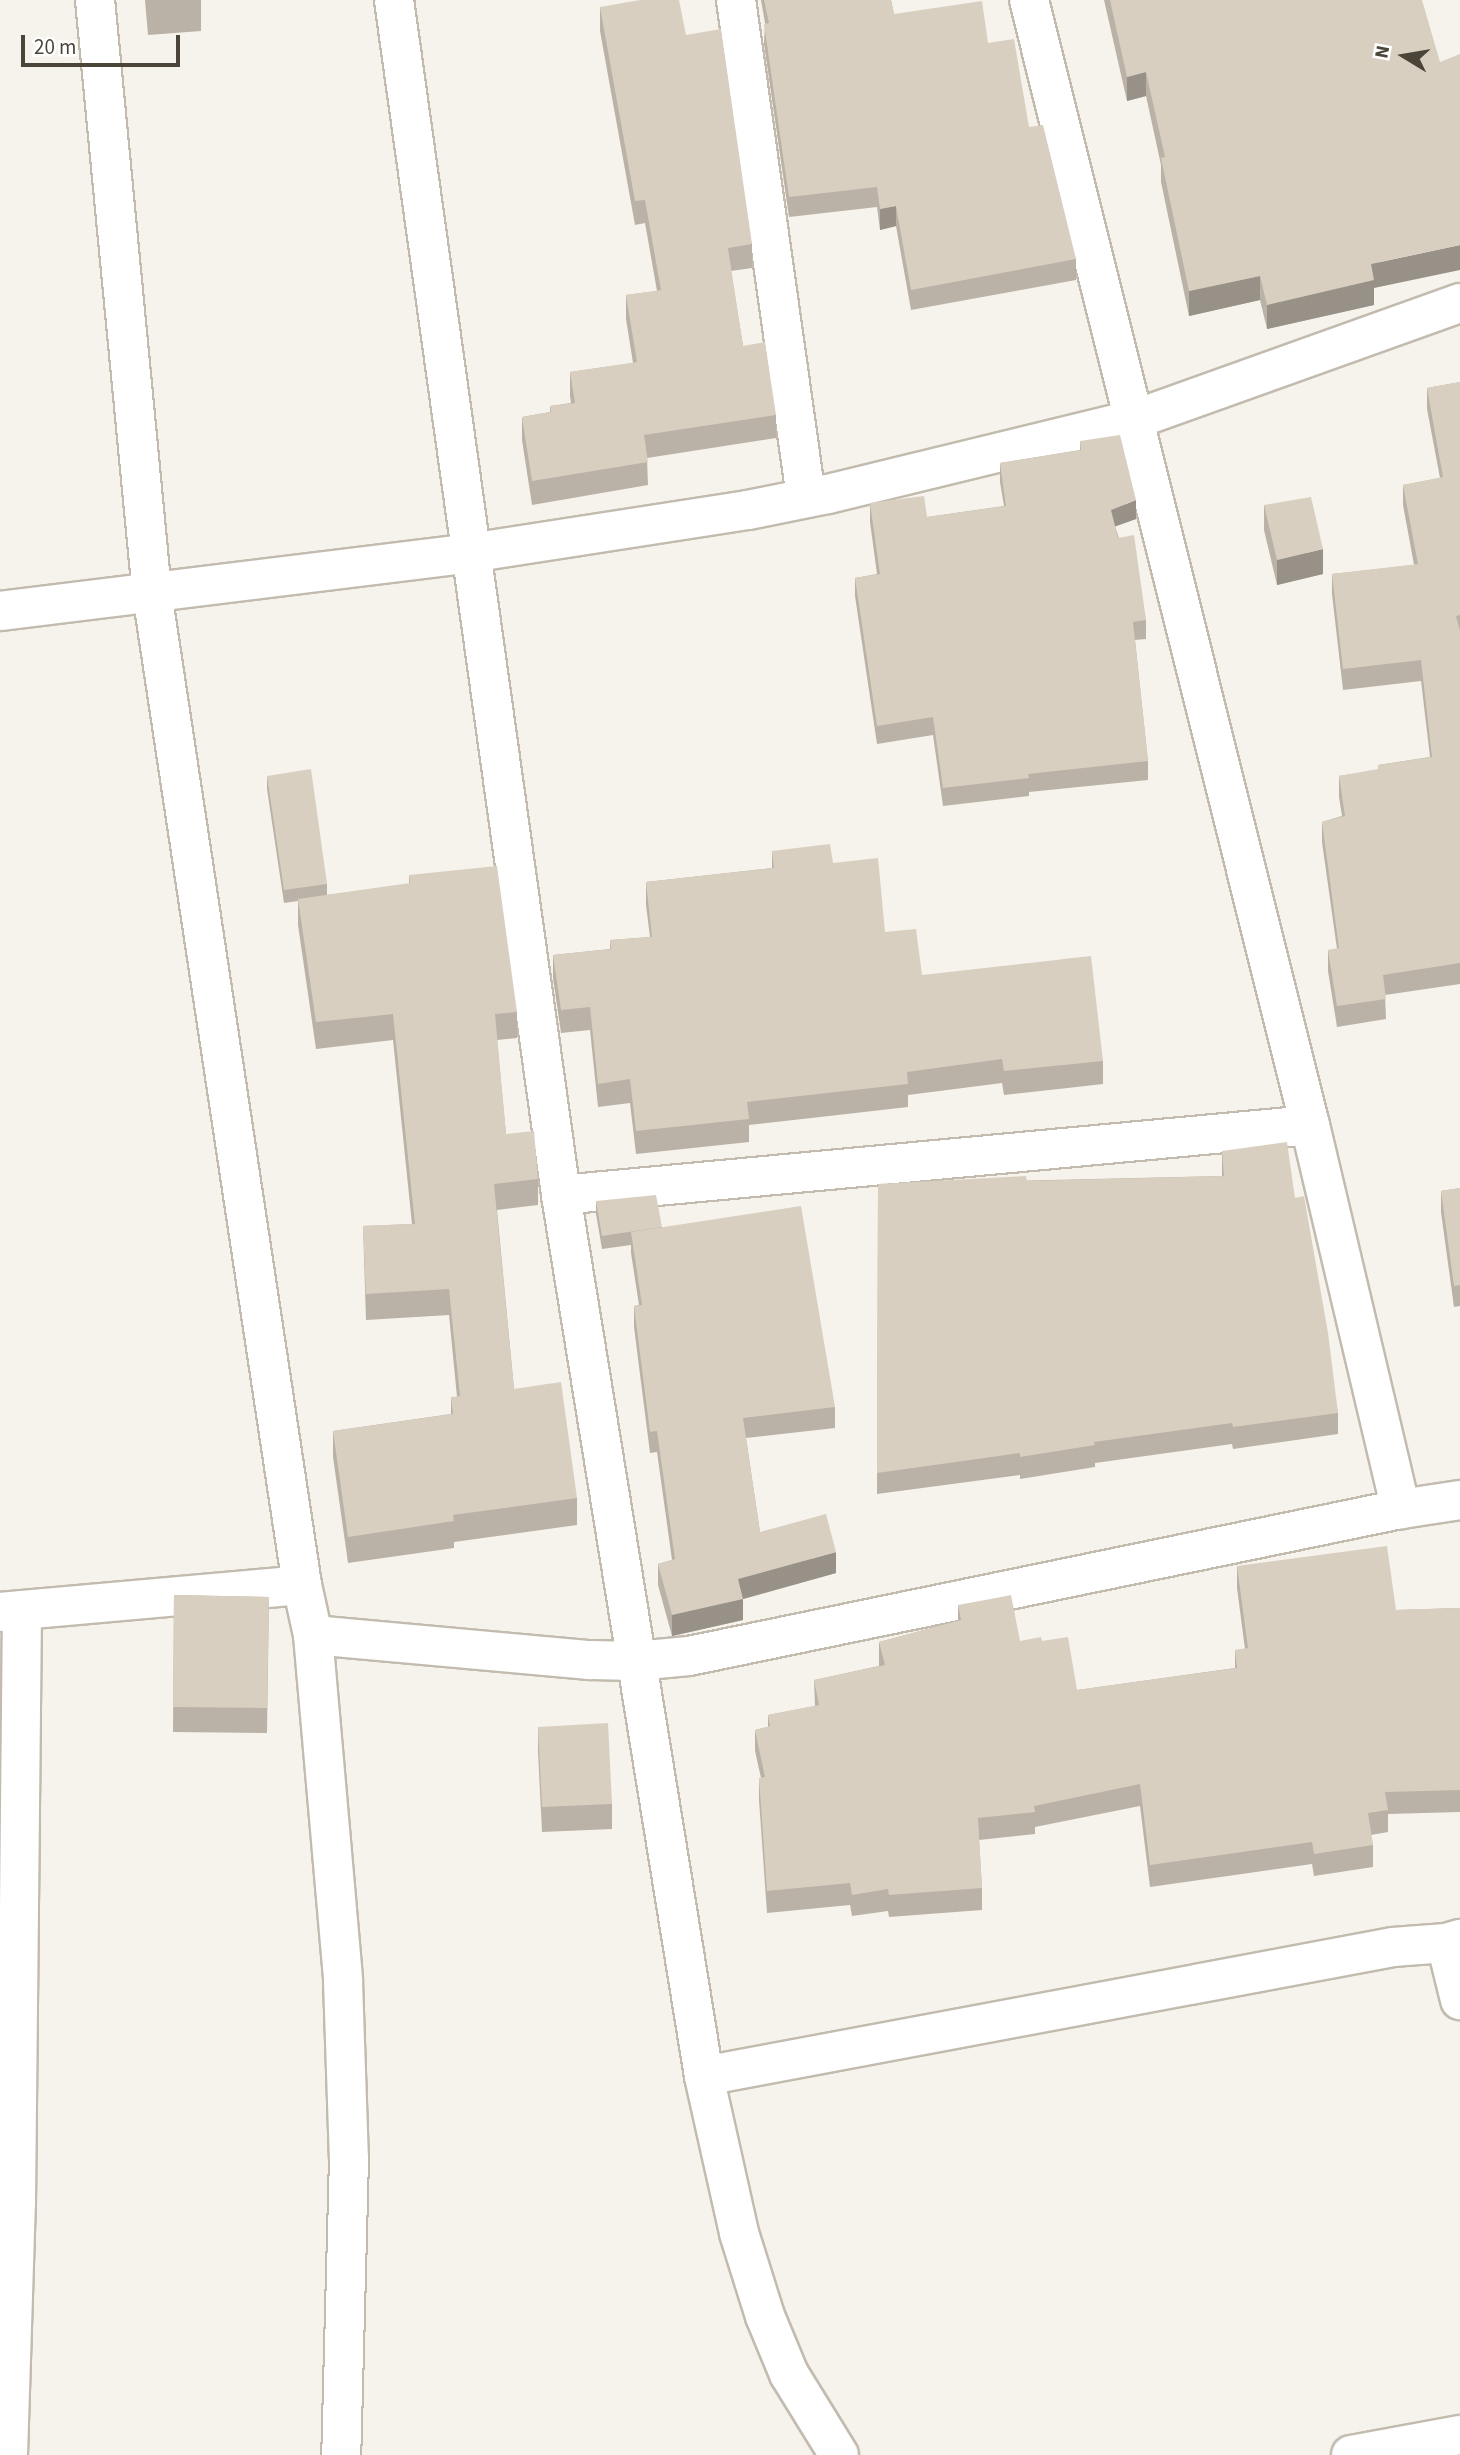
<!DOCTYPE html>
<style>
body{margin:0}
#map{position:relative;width:1460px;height:2455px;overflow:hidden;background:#f6f3ec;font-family:"Source Sans 3",sans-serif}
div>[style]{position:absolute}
.roads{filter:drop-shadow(2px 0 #c2bbae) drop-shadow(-2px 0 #c2bbae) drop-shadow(0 2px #c2bbae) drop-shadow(0 -2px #c2bbae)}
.street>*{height:38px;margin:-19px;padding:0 19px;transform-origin:19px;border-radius:19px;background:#fff}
.wall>*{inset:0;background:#bab2a6}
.shaded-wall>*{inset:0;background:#979187}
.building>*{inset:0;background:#d8cfc1}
span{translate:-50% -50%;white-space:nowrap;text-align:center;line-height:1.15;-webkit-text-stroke:5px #fff;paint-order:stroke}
.north{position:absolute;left:1369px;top:21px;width:70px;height:70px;-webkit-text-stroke:5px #fff;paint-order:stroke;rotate:281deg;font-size:19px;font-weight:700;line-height:28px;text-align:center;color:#4b4439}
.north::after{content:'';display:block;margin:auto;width:24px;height:32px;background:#4b4439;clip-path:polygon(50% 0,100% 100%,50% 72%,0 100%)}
.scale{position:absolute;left:21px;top:35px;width:159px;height:32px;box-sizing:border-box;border:4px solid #4b4439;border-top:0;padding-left:9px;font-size:21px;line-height:24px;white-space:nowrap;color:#4b4439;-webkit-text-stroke:5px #fff;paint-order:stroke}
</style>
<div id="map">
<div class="roads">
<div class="street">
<div style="left:95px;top:0;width:596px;rotate:84.51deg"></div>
<div style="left:152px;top:593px;width:1003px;rotate:81.4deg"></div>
<div style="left:302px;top:1585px;width:51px;rotate:77.6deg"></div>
<div style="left:313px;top:1635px;width:347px;rotate:85deg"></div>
<div style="left:343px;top:1981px;width:177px;rotate:88.1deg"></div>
<div style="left:349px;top:2158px;width:297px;rotate:91.5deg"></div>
<div style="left:394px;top:0;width:1207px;rotate:82.04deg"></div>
<div style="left:561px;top:1195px;width:893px;rotate:80.78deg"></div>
<div style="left:704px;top:2076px;width:161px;rotate:77.4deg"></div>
<div style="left:739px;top:2233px;width:87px;rotate:72.6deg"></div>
<div style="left:765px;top:2316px;width:63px;rotate:67.5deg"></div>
<div style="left:789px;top:2374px;width:95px;rotate:58.3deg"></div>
<div style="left:736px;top:0;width:502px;rotate:81.98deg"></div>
<div style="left:1029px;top:0;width:1160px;rotate:75.98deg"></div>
<div style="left:1310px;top:1125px;width:395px;rotate:76.7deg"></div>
<div style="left:0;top:611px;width:474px;rotate:-7deg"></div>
<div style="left:470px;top:553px;width:281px;rotate:-8.8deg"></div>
<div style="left:748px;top:510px;width:82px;rotate:-11.3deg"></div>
<div style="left:828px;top:494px;width:317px;rotate:-13.7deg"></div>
<div style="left:1136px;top:419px;width:344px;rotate:-19.7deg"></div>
<div style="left:561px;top:1195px;width:752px;rotate:-5.34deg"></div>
<div style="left:0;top:1612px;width:303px;rotate:-5.1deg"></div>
<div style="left:313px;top:1635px;width:278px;rotate:5.2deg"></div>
<div style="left:590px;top:1660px;width:46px;rotate:1.2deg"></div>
<div style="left:636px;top:1661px;width:53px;rotate:-5.4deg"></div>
<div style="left:689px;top:1656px;width:727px;rotate:-11.67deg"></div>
<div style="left:1401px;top:1509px;width:60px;rotate:-8.7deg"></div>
<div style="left:1446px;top:1943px;width:59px;rotate:76.2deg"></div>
<div style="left:704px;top:2076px;width:701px;rotate:-10.6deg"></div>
<div style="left:1393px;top:1947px;width:53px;rotate:-4.3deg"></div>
<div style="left:1446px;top:1943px;width:15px;rotate:-16deg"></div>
<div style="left:8px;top:2455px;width:252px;rotate:-88.2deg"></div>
<div style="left:16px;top:2203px;width:593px;rotate:-89.42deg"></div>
<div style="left:1351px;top:2455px;width:111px;rotate:-10.4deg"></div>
</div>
</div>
<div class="wall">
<div style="clip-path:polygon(145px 0,201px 0,201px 31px,148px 35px)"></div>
<div style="clip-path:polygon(761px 0,891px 0,894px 14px,988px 43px,1029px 127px,1076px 259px,1076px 280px,911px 310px,896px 226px,880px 230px,877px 207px,789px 217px,764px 44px,765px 23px)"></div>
<div style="clip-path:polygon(1104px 0,1422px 0,1374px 288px,1374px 305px,1267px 329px,1260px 300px,1189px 316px,1161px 182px,1161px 165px,1146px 96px,1127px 101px)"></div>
<div style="clip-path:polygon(600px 7px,686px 35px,752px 244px,752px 268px,731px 271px,743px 346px,776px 415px,776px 438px,647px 458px,648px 485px,532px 505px,522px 440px,522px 417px,550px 412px,550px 406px,571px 403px,570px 396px,570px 372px,633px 363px,626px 319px,626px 295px,657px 291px,645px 223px,635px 225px,600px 31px)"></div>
<div style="clip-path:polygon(1460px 382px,1460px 984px,1385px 995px,1386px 1019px,1337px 1027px,1328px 971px,1328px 950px,1337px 949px,1322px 842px,1322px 822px,1342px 816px,1339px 797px,1339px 776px,1378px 770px,1378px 765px,1430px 757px,1421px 681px,1343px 690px,1332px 594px,1332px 574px,1414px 565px,1403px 505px,1403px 485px,1440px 478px,1427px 409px,1427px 388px)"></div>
<div style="clip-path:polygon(1080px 441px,1136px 519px,1115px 526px,1146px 620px,1146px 639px,1135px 640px,1148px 761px,1148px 780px,1029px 792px,1029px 796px,943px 806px,933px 735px,877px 744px,855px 596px,855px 578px,877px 574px,870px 522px,870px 503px,927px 517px,1004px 506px,1000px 482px,1000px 463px,1080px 450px)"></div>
<div style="clip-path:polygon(1264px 505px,1323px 574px,1277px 585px,1264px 530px)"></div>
<div style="clip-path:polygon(267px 776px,327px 884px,327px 895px,409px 884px,409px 875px,517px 1012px,517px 1038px,497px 1040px,506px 1134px,538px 1179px,538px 1205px,497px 1210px,514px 1389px,577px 1498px,577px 1525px,454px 1542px,454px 1548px,348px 1563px,333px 1457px,333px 1431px,451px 1414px,451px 1397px,457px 1397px,449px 1315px,366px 1320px,363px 1226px,412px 1224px,393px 1040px,316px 1049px,298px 925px,298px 901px,284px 903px,267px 789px)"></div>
<div style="clip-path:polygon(772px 851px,833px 863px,885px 932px,922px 975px,1103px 1061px,1103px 1084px,1004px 1095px,1002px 1083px,908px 1095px,908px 1107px,749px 1125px,749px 1142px,636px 1154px,630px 1103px,598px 1107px,590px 1030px,561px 1033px,553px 978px,553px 955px,610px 949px,610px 940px,650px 937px,646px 905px,646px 882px,772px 868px)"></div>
<div style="clip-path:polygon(1222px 1151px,1295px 1198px,1338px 1413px,1338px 1434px,1233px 1449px,1232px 1444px,1095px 1463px,1095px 1467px,1020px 1479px,1020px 1475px,877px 1494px,878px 1184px,1222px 1176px)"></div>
<div style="clip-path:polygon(1460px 1188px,1460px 1306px,1454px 1307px,1441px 1212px,1441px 1191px)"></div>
<div style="clip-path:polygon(596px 1201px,662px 1227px,835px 1407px,835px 1428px,746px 1438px,760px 1532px,836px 1573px,743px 1599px,743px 1620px,672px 1636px,658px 1585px,658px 1564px,672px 1560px,657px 1452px,650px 1453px,634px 1327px,634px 1306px,639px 1305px,631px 1253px,631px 1245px,602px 1249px,596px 1214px)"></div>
<div style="clip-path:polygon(1237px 1566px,1396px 1610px,1460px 1608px,1460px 1812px,1388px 1814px,1388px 1832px,1371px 1835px,1373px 1845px,1373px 1867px,1314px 1876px,1312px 1864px,1150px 1887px,1140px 1806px,1035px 1827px,1035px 1834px,979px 1840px,982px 1888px,982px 1910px,889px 1917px,888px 1911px,852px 1916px,850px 1905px,767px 1913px,759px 1800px,759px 1778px,761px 1778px,755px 1751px,755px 1730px,768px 1727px,768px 1715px,815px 1706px,814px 1680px,879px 1666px,879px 1642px,958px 1621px,958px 1605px,1020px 1641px,1042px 1641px,1077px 1690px,1235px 1668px,1235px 1650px,1245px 1649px,1237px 1588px)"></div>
<div style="clip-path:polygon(174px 1595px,269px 1597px,267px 1733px,173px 1732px)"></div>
<div style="clip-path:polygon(538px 1727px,612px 1804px,612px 1829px,542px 1832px,538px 1752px)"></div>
</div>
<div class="shaded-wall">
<div style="clip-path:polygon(1146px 72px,1146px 96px,1127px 101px,1127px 77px)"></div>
<div style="clip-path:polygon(896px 206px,896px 226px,880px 230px,880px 209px)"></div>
<div style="clip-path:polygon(1460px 245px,1460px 270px,1374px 288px,1374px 305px,1267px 329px,1267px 305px,1371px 264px)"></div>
<div style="clip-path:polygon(1260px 276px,1260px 300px,1189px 316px,1189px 291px)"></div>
<div style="clip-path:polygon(1136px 500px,1136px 519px,1111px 528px,1111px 510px)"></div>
<div style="clip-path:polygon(1323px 549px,1323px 574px,1277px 585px,1277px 560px)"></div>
<div style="clip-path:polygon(836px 1552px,836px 1573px,743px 1599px,743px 1620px,672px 1636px,672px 1615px,738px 1579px)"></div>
</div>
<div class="building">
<div style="clip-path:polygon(640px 0,679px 0,686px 35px,721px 29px,752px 244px,728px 248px,743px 346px,765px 342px,776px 415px,644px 435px,648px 462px,532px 481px,522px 417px,551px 412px,550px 406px,575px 403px,570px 372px,637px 362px,626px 295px,661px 290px,645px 200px,635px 201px,600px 7px)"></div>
<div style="clip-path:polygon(764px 0,891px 0,894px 14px,982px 1px,988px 43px,1014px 39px,1029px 127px,1043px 125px,1076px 259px,911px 290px,896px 206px,880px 209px,877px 187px,789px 197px,764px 24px,769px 23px)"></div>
<div style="clip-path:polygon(1110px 0,1422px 0,1440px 62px,1460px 54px,1460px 245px,1371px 264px,1374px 280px,1267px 305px,1260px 276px,1189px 291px,1161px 158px,1165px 157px,1146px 72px,1127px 77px)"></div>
<div style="clip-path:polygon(1460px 382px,1460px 615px,1456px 616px,1460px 631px,1460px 963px,1383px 975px,1386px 999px,1337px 1006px,1328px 950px,1339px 948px,1322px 822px,1345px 816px,1339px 776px,1378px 769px,1378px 765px,1432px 757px,1421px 660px,1343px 669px,1332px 574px,1418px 564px,1403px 485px,1443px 477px,1427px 388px)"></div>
<div style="clip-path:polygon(1120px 435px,1136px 500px,1111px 510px,1118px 538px,1134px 535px,1146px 620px,1133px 622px,1148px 761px,1028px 774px,1029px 778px,943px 788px,933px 717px,877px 726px,855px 578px,880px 574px,870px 503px,924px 496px,927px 517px,1006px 506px,1000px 463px,1081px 450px,1080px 441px)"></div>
<div style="clip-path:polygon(1311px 497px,1323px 549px,1277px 560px,1264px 505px)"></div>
<div style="clip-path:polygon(311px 769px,327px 884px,284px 890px,267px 776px)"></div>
<div style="clip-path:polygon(830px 844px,833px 863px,878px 858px,885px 932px,916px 929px,922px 975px,1091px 956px,1103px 1061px,1004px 1071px,1002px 1059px,907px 1072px,908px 1084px,747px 1102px,749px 1119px,636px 1131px,630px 1079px,598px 1084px,590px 1007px,561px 1010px,553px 955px,611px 949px,610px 940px,652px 937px,646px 882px,774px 868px,772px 851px)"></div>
<div style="clip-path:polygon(497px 866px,517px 1012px,495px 1014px,506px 1134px,534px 1131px,538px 1179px,494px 1184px,514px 1389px,561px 1382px,577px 1498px,453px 1515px,454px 1521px,348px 1537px,333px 1431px,453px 1414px,451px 1397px,460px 1396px,449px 1289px,366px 1294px,363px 1226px,415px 1224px,393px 1014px,316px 1022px,298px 899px,410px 883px,409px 875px)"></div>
<div style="clip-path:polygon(1287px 1142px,1295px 1198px,1304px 1196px,1328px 1333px,1338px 1413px,1233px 1427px,1232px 1423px,1094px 1442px,1095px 1445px,1020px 1457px,1020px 1453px,877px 1473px,878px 1184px,1026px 1176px,1027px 1181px,1224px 1176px,1222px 1151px)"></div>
<div style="clip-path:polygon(1460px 1188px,1460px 1285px,1454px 1286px,1441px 1191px)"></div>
<div style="clip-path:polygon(656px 1195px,662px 1227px,602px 1236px,596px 1201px)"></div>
<div style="clip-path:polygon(801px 1206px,835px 1407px,743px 1418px,760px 1532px,826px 1514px,836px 1552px,738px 1579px,743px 1599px,672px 1615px,658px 1564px,675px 1559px,657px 1431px,650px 1432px,634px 1306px,642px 1305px,631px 1232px)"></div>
<div style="clip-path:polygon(1387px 1546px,1396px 1610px,1460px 1608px,1460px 1790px,1385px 1792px,1388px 1810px,1368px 1813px,1373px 1845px,1314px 1854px,1312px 1842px,1150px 1865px,1140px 1784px,1034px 1806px,1035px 1812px,978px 1818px,982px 1888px,889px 1895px,888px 1889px,852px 1895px,850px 1883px,767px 1891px,759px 1778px,765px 1777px,755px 1730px,770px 1726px,768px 1715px,819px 1705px,814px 1680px,885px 1665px,879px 1642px,961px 1620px,958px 1605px,1011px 1595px,1020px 1641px,1041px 1637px,1042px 1641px,1068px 1637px,1077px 1690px,1237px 1668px,1235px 1650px,1248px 1648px,1237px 1566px)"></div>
<div style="clip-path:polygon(174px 1595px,269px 1597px,267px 1708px,173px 1707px)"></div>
<div style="clip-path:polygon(608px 1723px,612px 1804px,542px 1807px,538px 1727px)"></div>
</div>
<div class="north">N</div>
<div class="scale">20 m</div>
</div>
